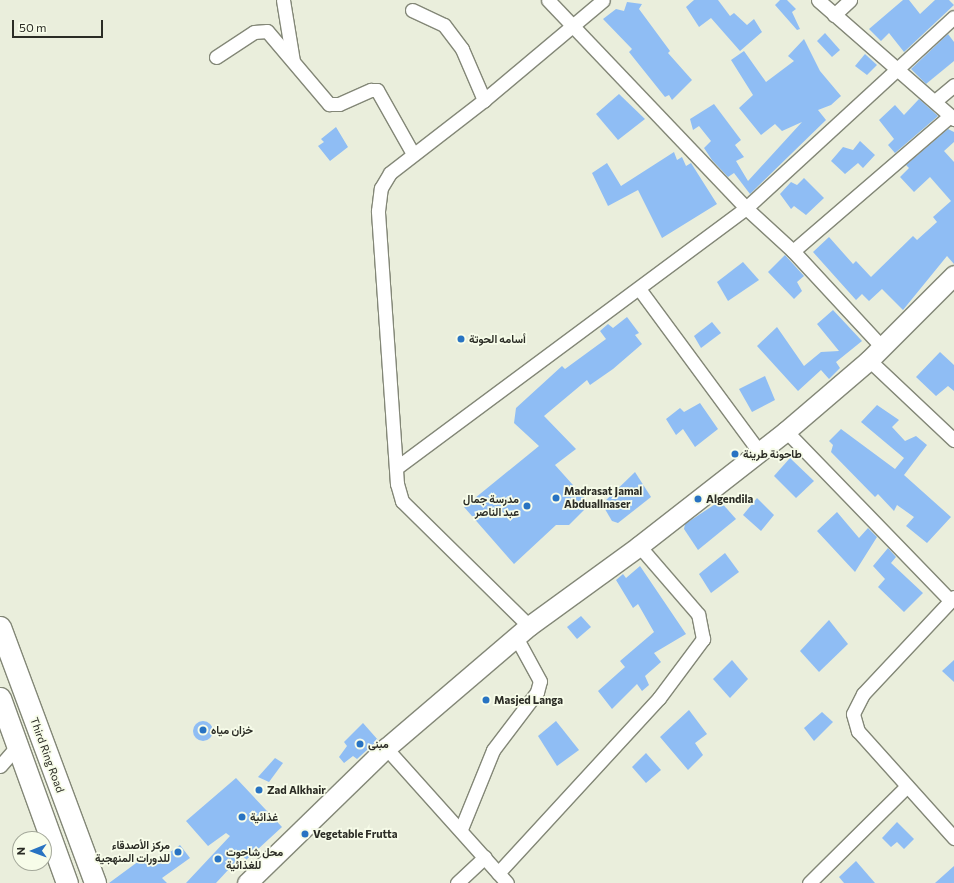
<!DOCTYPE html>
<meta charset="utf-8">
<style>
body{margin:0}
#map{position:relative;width:954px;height:883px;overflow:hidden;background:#eaeedc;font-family:Commissioner,Vazirmatn,sans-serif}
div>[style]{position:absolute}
.building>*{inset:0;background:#8fbdf4}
.round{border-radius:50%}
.roads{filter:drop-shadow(1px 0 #838777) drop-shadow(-1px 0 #838777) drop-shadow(0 1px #838777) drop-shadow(0 -1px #838777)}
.street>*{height:13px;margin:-6.5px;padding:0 6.5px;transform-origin:6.5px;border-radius:6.5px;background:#fff}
.secondary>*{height:19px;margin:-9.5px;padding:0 9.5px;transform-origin:9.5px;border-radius:9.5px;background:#fff}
.primary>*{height:21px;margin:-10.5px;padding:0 10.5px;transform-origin:10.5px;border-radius:10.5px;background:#fff}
.dots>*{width:11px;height:11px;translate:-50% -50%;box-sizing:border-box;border:2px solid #f7fce9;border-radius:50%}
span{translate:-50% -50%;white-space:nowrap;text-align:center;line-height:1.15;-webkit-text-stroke:3.5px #f7fce9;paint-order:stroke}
.poi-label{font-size:11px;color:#2b2c25;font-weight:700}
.left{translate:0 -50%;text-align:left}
.right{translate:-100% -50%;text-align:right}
.street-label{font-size:11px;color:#2b2c25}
.north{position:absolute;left:12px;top:831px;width:40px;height:40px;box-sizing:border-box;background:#f7fce9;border:1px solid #a5a99b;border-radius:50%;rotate:269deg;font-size:11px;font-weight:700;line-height:16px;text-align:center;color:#2b2c25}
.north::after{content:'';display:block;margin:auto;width:14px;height:18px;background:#2873c2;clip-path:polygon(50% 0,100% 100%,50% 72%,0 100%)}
.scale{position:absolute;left:12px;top:20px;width:91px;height:18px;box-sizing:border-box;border:2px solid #2b2c25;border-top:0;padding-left:5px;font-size:12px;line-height:14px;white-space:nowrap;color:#2b2c25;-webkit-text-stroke:3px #f7fce9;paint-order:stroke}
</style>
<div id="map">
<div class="building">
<div style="clip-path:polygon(694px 0,718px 0,730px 16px,734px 13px,747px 25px,754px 19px,762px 32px,740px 51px,711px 18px,699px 27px,686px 7px)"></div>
<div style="clip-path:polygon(780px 0,787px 0,796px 9px,792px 12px,800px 29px,797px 30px,775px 5px)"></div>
<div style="clip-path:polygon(903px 0,909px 0,920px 14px,935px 0,949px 0,954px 5px,904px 52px,889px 33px,881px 41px,869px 29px)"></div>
<div style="clip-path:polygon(627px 2px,642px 4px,639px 9px,670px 51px,668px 53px,692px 80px,672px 100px,669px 95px,665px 97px,629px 52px,632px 49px,603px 19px,616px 9px,624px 11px)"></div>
<div style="clip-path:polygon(825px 33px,840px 50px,832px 57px,817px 41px)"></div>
<div style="clip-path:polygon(948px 34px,954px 42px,954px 61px,926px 84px,911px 69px)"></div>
<div style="clip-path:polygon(804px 39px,820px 71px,841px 96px,831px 105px,818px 110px,826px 120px,750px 194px,734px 173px,728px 177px,712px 160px,704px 148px,711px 141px,699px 126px,693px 130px,690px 119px,714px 104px,741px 140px,735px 145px,744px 157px,736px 161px,748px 181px,802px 122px,782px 131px,775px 124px,761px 135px,739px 108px,753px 95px,731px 60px,744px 51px,766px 82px,794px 61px,788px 56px)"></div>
<div style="clip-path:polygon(865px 54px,877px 65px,867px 75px,855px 66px)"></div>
<div style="clip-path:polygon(619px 94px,645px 119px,618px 140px,596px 114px)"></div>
<div style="clip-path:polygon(919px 99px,938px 116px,895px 153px,888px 145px,894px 139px,879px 120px,895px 105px,904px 115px)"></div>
<div style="clip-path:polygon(336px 127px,348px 147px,330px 161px,318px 146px,324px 142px,321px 139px)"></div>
<div style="clip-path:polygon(948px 129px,954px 132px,954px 142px,944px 151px,954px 162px,954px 264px,947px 256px,903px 310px,882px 289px,869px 301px,862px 294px,856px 300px,813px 252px,829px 237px,853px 264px,856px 261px,871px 277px,913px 236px,917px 240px,937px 222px,933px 217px,951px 201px,930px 177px,914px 192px,900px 177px,909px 168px,906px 165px)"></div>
<div style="clip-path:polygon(860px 141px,875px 155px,863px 168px,858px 163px,845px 174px,831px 161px,843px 147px,853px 150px)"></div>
<div style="clip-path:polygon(674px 152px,677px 160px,682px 157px,686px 166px,691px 163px,717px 204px,662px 238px,638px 190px,608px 206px,592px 173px,607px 163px,621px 186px)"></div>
<div style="clip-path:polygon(804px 178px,824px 198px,806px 215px,794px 206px,791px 209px,780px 194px,791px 182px,797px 185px)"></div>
<div style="clip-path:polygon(785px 255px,804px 276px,797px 282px,802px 291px,794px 299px,768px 272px)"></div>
<div style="clip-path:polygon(743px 262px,759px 280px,728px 301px,717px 282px)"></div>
<div style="clip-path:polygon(833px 310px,862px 341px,836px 362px,840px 368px,829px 379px,821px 370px,798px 391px,757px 346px,777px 327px,804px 366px,821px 352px,839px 351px,817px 324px)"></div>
<div style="clip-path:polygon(627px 317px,639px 333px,635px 335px,642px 344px,613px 369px,590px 385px,587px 380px,544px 416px,576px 449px,555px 465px,590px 504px,569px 525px,556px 525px,514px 564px,464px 507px,539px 446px,514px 423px,516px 408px,562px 366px,565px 369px,606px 339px,600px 331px,608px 324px,613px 328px)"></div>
<div style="clip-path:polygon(712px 322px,721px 333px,701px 348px,694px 336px)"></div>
<div style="clip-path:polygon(940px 352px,954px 365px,954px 391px,948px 386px,936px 396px,916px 377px)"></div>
<div style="clip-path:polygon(765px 376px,775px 400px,752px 412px,739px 389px)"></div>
<div style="clip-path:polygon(700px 403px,718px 429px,695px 447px,683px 429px,676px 435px,666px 419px,680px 408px,684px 412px)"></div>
<div style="clip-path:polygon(877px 405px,899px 420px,892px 427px,905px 441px,916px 436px,927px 445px,904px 475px,951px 517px,927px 543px,906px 526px,914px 517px,897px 505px,894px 511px,878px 494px,875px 497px,831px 452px,833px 445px,829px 441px,841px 429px,895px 469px,904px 458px,861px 422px)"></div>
<div style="clip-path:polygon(790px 458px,814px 481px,796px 498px,774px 476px)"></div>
<div style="clip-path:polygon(635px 472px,651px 497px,618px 523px,612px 521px,602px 504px)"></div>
<div style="clip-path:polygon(757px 498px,774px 515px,761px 531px,743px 515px)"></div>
<div style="clip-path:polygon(720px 501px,736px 519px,698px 550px,684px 529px,685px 524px)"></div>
<div style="clip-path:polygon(837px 512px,859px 538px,868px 528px,877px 537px,855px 572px,817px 531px)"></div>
<div style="clip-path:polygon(888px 548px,896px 557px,891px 563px,923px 593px,904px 612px,878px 587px,885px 579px,873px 566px)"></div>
<div style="clip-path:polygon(725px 553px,739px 572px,711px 593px,699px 574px)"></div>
<div style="clip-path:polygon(640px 566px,686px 634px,654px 653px,661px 662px,645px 676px,649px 685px,642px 691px,637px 684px,612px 709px,598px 691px,625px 667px,620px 661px,654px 632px,638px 604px,633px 608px,616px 580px,623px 574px,626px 578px)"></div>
<div style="clip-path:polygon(581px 616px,591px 627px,577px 639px,567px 627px)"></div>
<div style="clip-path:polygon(829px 620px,848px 644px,819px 672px,800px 651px)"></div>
<div style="clip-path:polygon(732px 660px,748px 679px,730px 698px,713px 679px)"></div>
<div style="clip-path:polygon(954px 660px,954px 682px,942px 671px)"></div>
<div style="clip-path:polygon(689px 710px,707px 734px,695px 743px,703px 755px,688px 770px,660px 737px)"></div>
<div style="clip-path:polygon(822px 712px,833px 722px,814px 741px,804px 728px)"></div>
<div class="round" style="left:193px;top:721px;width:20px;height:20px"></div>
<div style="clip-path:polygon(556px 721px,579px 750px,557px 766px,538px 736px)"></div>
<div style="clip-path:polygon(363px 723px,378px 740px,357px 759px,353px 756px,344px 763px,339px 757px,347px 746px,344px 742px)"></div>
<div style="clip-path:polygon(646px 753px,661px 770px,646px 783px,632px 767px)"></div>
<div style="clip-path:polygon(275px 758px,283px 763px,269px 782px,258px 777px)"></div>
<div style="clip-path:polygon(236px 778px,282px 827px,246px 860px,242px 855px,216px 883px,186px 883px,230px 836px,226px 833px,208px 846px,186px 821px)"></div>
<div style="clip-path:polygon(897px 822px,914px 839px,904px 849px,897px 842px,891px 847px,882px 838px)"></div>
<div style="clip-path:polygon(180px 845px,190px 858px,162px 878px,167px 883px,109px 883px,143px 858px,151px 866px)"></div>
<div style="clip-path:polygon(856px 861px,875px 883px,844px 883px,839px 877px)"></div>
<div style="clip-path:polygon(954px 866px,954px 883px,935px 883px)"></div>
</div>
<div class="roads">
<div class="street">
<div style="left:283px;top:0;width:62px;rotate:80.7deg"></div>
<div style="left:548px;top:0;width:287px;rotate:46.4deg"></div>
<div style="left:746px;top:208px;width:64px;rotate:42.5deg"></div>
<div style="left:793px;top:251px;width:131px;rotate:47.2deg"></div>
<div style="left:818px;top:0;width:181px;rotate:41.2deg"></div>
<div style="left:412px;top:10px;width:35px;rotate:25deg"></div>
<div style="left:444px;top:25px;width:30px;rotate:53deg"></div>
<div style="left:462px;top:49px;width:56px;rotate:66.7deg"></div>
<div style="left:834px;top:15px;width:22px;rotate:-43deg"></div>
<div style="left:216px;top:57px;width:45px;rotate:-33.3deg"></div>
<div style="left:254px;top:32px;width:13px;rotate:-4deg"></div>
<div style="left:267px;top:31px;width:96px;rotate:49.7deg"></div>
<div style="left:329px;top:104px;width:10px"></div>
<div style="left:339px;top:104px;width:35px;rotate:-24deg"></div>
<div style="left:371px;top:90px;width:6px"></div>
<div style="left:377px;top:90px;width:73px;rotate:60.6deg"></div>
<div style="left:935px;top:101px;width:25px;rotate:-40deg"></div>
<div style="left:793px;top:251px;width:207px;rotate:-40.7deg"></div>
<div style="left:640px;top:290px;width:202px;rotate:53.6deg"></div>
<div style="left:869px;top:360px;width:117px;rotate:43.3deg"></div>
<div style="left:786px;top:431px;width:235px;rotate:45.9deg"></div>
<div style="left:396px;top:468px;width:436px;rotate:-36.6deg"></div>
<div style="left:746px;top:208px;width:282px;rotate:-42.6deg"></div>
<div style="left:954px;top:597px;width:133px;rotate:133.2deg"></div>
<div style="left:863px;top:694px;width:22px;rotate:117deg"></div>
<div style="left:853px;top:714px;width:18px;rotate:74deg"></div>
<div style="left:858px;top:731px;width:144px;rotate:48.1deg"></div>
<div style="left:529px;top:626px;width:178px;rotate:-135.5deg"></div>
<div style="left:402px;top:501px;width:18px;rotate:-106deg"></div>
<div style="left:397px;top:484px;width:274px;rotate:-94deg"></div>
<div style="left:378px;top:211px;width:23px;rotate:-83deg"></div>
<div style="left:381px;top:188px;width:17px;rotate:-59deg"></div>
<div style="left:390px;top:173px;width:119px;rotate:-37.8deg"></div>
<div style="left:484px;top:100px;width:155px;rotate:-40deg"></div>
<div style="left:386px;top:748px;width:181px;rotate:48.1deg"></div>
<div style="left:0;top:766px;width:28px;rotate:-49deg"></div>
<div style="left:461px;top:829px;width:85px;rotate:-67.9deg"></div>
<div style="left:493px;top:750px;width:73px;rotate:-52.8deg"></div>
<div style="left:537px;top:692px;width:11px;rotate:-75deg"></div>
<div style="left:540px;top:681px;width:50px;rotate:-118.6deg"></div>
<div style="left:498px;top:873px;width:238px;rotate:-47.4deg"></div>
<div style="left:659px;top:698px;width:74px;rotate:-53.3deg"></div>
<div style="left:703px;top:639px;width:25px;rotate:-101deg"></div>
<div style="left:698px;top:614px;width:90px;rotate:-130.9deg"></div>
<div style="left:457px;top:883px;width:38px;rotate:-43deg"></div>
<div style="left:809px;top:883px;width:136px;rotate:-44.7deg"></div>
</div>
<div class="secondary">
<div style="left:247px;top:883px;width:194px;rotate:-44.2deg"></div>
<div style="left:386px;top:748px;width:188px;rotate:-40.5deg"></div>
<div style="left:529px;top:626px;width:136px;rotate:-36deg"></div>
<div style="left:639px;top:546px;width:187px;rotate:-38deg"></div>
<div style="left:786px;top:431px;width:109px;rotate:-40.5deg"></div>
<div style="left:869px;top:360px;width:120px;rotate:-45deg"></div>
</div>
<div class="primary">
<div style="left:0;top:627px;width:273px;rotate:69.6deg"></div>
<div style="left:0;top:698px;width:197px;rotate:70.1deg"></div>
</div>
</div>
<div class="dots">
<div style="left:461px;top:339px;background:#2873c2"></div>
<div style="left:735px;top:454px;background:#2873c2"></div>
<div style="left:556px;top:498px;background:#2873c2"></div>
<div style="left:698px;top:499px;background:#2873c2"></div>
<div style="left:527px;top:506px;background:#2873c2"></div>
<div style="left:486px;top:700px;background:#2873c2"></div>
<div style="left:203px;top:730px;background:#2873c2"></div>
<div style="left:360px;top:744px;background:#2873c2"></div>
<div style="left:259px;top:790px;background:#2873c2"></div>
<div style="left:242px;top:817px;background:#2873c2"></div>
<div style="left:305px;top:834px;background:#2873c2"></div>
<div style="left:178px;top:852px;background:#2873c2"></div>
<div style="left:218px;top:859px;background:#2873c2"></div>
</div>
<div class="poi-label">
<span class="left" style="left:469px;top:339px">أسامه الحوتة</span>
<span class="left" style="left:743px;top:454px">طاحونة طرينة</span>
<span class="left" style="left:564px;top:498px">Madrasat Jamal<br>Abduallnaser</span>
<span class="left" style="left:706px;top:499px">Algendila</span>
<span class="right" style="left:519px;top:506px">مدرسة جمال<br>عبد الناصر</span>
<span class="left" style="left:494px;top:700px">Masjed Langa</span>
<span class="left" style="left:211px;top:730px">خزان مياه</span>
<span class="left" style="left:368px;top:744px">مبنى</span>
<span class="left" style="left:267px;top:790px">Zad Alkhair</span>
<span class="left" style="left:250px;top:817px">غذائية</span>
<span class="left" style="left:313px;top:834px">Vegetable Frutta</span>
<span class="right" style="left:170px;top:852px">مركز الأصدقاء<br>للدورات المنهجية</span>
<span class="left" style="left:226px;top:859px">محل شاحوت<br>للغذائية</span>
</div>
<div class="street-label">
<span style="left:47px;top:755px;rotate:70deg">Third Ring Road</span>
</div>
<div class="north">N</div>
<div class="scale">50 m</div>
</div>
